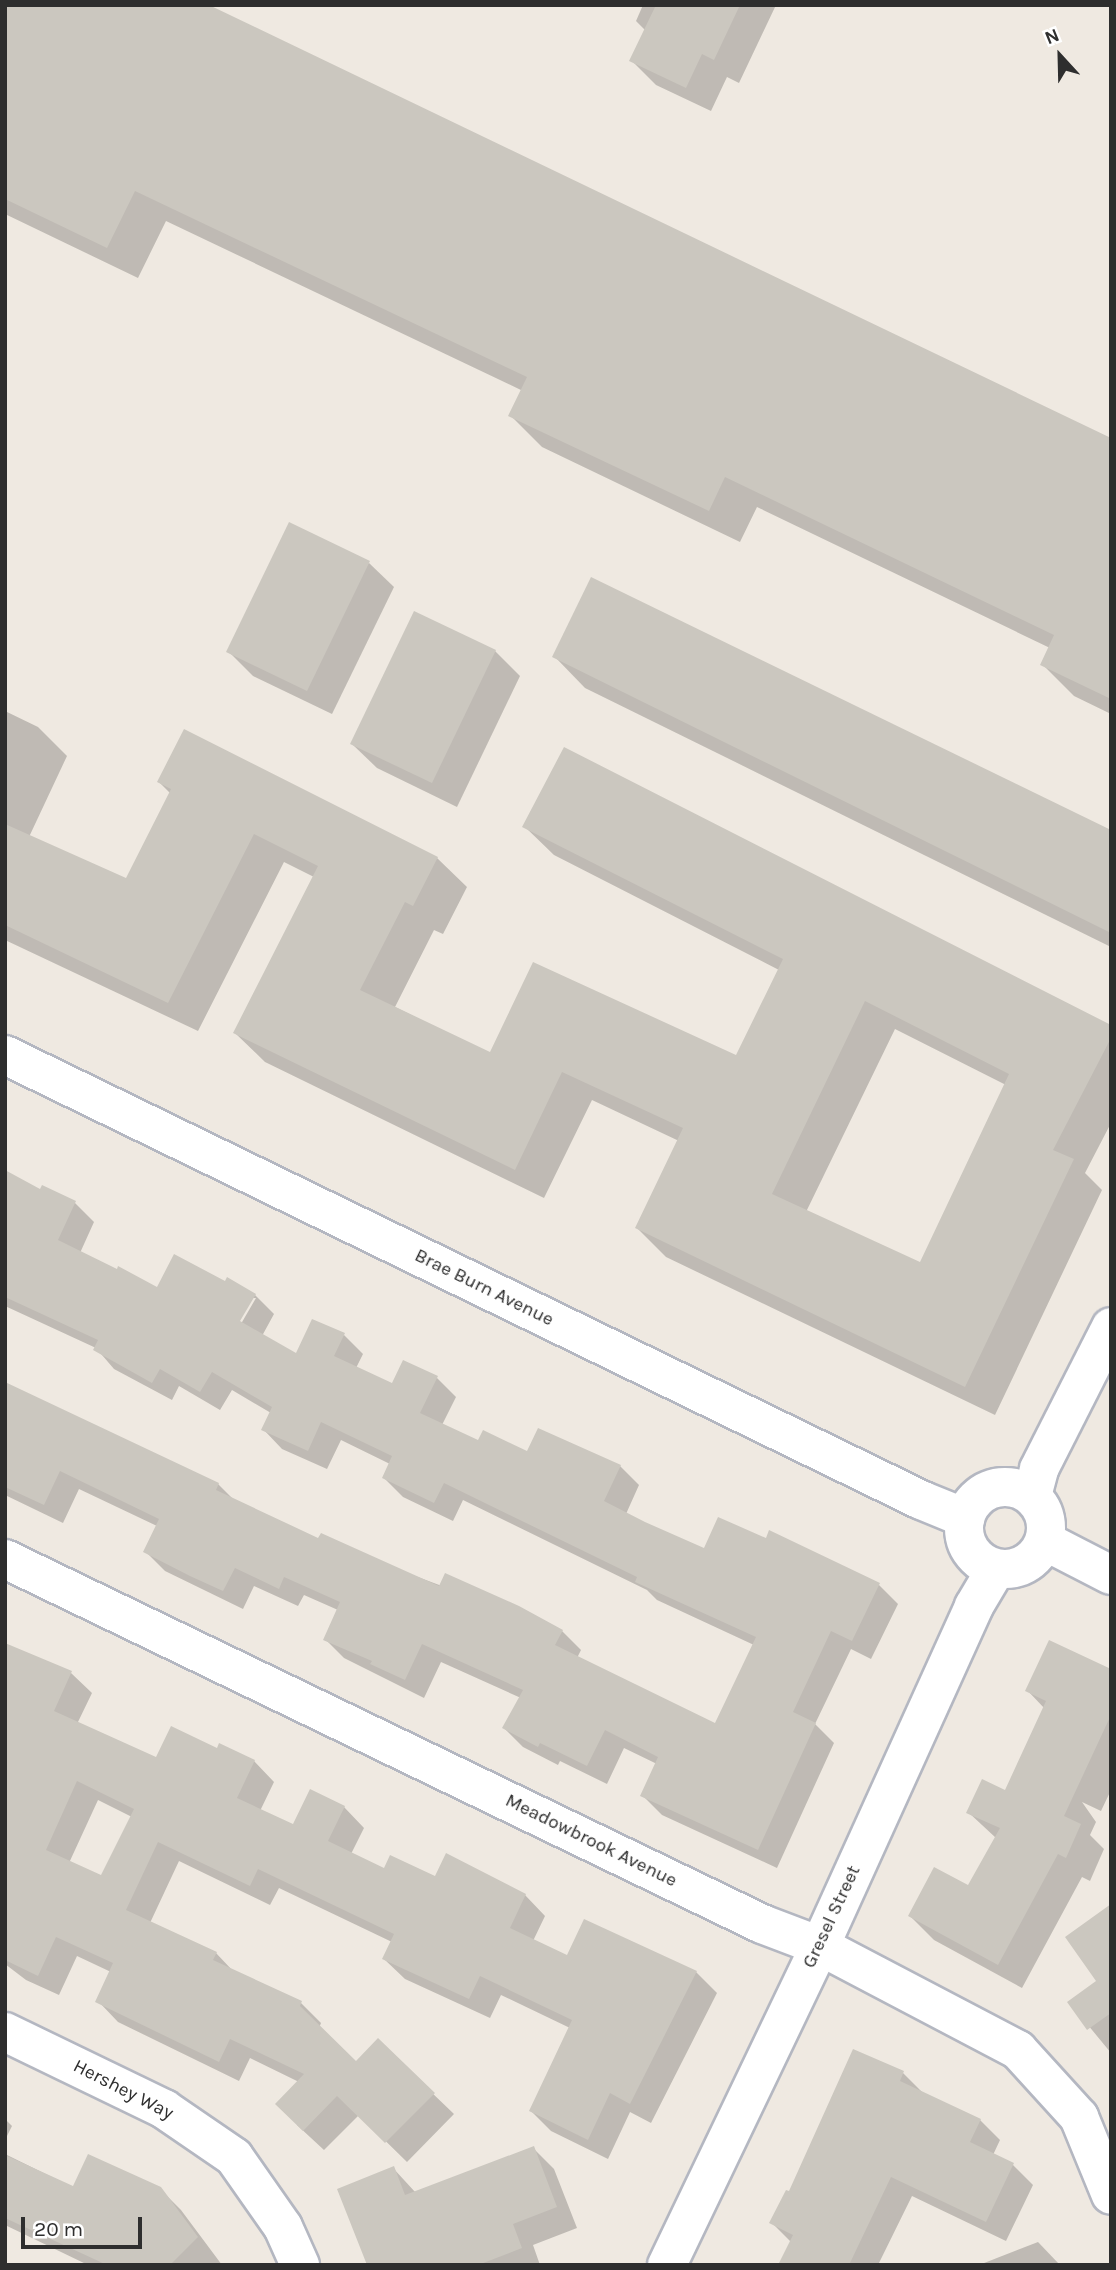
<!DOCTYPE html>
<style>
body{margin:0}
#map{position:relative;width:1116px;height:2270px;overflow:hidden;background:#efe9e1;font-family:Karla,sans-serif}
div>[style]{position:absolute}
.shadow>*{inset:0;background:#0003}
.building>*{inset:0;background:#cbc7bf}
.roads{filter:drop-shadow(2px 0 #b4b7c1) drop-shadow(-2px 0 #b4b7c1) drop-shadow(0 2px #b4b7c1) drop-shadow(0 -2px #b4b7c1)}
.minor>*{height:38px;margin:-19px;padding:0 19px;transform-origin:19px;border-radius:19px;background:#fff}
.tertiary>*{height:38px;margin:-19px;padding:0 19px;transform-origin:19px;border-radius:19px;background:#fff}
.tertiary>.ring{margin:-19px;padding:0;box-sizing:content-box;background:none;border:38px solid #fff;border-radius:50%}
span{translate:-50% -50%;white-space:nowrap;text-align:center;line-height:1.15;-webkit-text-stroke:7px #fff;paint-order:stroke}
.street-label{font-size:19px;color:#2e2e2e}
.frame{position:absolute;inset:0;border:7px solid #2e2e2e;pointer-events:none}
.north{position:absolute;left:1025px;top:21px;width:70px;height:70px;-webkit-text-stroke:5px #fff;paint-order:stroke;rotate:338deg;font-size:19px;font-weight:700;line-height:28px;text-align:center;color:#2e2e2e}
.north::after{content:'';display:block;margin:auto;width:24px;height:32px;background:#2e2e2e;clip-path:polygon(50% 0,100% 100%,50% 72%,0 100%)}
.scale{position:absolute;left:21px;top:2217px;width:121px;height:32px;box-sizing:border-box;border:4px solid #2e2e2e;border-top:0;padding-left:9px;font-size:21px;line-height:24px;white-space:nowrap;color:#2e2e2e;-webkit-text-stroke:5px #fff;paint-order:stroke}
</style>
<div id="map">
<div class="shadow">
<div style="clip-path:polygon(5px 5px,1111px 440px,1111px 714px,1074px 696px,1042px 664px,1050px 648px,757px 507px,740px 542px,542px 447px,511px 416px,523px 391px,166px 221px,138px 278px,5px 214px)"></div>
<div style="clip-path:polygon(643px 5px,776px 5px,739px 83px,727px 77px,711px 111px,656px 85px,631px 60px,646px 31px,636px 21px)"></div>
<div style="clip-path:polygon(369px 563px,394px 587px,332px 714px,253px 676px,228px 651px)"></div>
<div style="clip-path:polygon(495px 651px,520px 676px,457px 807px,377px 768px,352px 744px)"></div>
<div style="clip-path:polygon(554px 656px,1111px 832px,1111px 947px,585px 688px)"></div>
<div style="clip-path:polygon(evenodd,5px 711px,38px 727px,67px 756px,29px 837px,126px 881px,170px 793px,159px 782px,185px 731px,437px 858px,467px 887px,443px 934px,434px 930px,395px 1007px,491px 1055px,736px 1058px,779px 970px,554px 855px,524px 826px,1111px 1027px,1111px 1123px,1085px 1173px,1102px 1190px,995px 1415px,666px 1257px,637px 1228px,679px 1141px,592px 1100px,544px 1198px,265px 1062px,235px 1033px,314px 877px,284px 862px,198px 1031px,5px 940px,5px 711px,895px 1029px,1006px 1085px,921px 1264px,806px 1212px,895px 1029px)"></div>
<div style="clip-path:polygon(evenodd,5px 1172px,41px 1191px,75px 1203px,94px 1222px,80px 1253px,158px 1290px,225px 1283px,255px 1295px,274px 1314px,262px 1336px,297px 1356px,344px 1335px,363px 1354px,356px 1368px,393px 1385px,437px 1378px,456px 1397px,442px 1425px,479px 1443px,527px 1453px,620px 1466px,639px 1485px,626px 1514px,704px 1551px,879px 1585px,898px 1604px,871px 1659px,851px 1649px,815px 1724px,834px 1743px,777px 1868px,662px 1815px,643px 1796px,657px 1764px,624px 1748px,607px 1784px,560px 1761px,558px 1765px,523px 1747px,504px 1728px,521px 1698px,441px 1662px,424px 1698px,344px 1658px,325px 1639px,338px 1610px,304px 1595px,298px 1606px,254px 1586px,243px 1609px,165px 1571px,146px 1552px,157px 1526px,79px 1489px,63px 1523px,5px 1495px,5px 1383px,218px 1484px,234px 1500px,319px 1540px,562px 1631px,581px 1650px,577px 1658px,716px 1725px,754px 1645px,657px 1600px,647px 1590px,463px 1500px,453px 1521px,403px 1497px,384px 1478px,390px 1464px,341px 1440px,327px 1469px,282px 1449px,263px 1429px,271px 1413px,232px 1390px,220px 1410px,179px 1386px,172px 1400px,114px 1369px,96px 1348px,5px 1306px,5px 1172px,252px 1298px,256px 1298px,238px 1329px,235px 1328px,252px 1298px)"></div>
<div style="clip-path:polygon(evenodd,5px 1644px,71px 1673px,92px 1693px,77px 1724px,157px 1760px,218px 1750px,254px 1761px,274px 1782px,260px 1811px,294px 1827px,344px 1807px,364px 1828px,351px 1854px,385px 1870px,525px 1895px,545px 1916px,533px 1941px,568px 1958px,696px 1972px,717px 1993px,651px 2123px,630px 2112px,608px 2159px,551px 2131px,531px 2111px,570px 2028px,501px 1995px,490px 2018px,405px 1979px,384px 1959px,392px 1942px,279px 1888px,270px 1905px,179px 1861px,150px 1923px,216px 1953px,233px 1971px,301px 2003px,321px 2023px,319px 2028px,356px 2063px,378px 2041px,454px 2114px,407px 2162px,359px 2115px,324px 2150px,297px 2125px,299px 2082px,250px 2058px,239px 2081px,118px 2022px,98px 2001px,111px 1972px,77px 1956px,59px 1995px,26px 1980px,5px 1964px,5px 1644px,98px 1800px,132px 1817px,101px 1878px,69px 1863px,98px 1800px)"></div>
<div style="clip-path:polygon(1111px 1672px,1111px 1790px,1101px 1811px,1082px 1802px,1096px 1822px,1090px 1835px,1104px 1849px,1090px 1881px,1082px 1877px,1022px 1988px,934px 1940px,910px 1916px,968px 1888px,996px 1838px,968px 1812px,1006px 1792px,1045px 1709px,1027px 1690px)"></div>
<div style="clip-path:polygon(1111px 1906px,1111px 2053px,1069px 2002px,1098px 1981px)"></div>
<div style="clip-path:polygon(903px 2073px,923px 2093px,980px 2120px,1000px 2140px,993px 2155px,1013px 2165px,1033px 2185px,1006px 2241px,912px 2196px,878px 2265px,780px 2265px,791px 2242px,771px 2222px,790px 2194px)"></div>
<div style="clip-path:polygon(5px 2119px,12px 2126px,5px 2140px)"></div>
<div style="clip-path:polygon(533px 2148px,554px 2169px,577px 2228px,533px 2245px,540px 2265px,369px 2265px,393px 2168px,416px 2193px)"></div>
<div style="clip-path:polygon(5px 2154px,74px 2188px,160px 2189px,181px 2210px,222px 2265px,88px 2265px,5px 2225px)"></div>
<div style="clip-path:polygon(1038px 2242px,1060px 2265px,979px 2265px)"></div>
</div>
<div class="building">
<div style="clip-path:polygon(5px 5px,209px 5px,1111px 438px,1111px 699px,1040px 665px,1054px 635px,725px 477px,709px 511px,508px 416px,527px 377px,135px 191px,107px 248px,5px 199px)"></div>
<div style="clip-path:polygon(656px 5px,740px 5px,714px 60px,702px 54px,686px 88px,629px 61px)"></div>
<div style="clip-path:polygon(289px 522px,370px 561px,307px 691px,226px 652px)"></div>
<div style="clip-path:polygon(591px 577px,1111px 830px,1111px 933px,552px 657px)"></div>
<div style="clip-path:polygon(414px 611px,496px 650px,432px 783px,350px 744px)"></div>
<div style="clip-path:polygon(evenodd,184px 729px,438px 857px,413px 906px,405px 902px,360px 990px,490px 1052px,533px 962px,736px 1055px,783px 959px,522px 827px,564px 747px,1111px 1025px,1111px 1038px,1053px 1150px,1074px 1159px,965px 1387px,635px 1228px,683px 1128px,562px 1072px,515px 1170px,233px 1033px,318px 866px,254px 834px,168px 1003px,5px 925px,5px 824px,126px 878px,171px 789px,157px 782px,184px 729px,865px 1001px,1009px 1074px,920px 1262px,772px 1194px,865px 1001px)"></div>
<div style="clip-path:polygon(5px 1170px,40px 1189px,42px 1185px,76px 1201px,58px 1240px,117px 1269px,118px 1266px,157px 1287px,174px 1254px,225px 1281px,227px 1277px,256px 1294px,240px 1321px,296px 1353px,312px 1319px,345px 1333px,334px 1356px,392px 1383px,403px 1360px,438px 1376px,420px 1413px,478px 1440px,483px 1430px,527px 1451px,538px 1428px,621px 1465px,604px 1501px,645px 1522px,704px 1548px,718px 1517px,766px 1538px,769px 1530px,880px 1583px,852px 1641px,831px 1631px,793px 1712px,816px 1723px,758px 1850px,640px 1796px,658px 1757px,605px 1730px,587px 1766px,540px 1743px,538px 1747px,502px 1728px,523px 1690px,422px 1644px,405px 1680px,370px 1664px,372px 1661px,323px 1640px,340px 1602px,284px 1577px,279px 1589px,235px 1568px,223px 1591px,190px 1576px,143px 1552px,159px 1519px,60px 1471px,44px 1505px,5px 1487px,5px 1382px,219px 1483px,216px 1490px,318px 1538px,321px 1533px,439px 1586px,445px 1573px,519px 1606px,563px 1630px,555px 1645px,715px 1723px,756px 1637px,635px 1582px,637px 1577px,444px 1483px,434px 1503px,382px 1478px,392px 1456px,321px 1422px,308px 1451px,261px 1430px,272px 1407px,212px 1372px,200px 1392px,160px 1369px,152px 1383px,93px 1350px,98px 1340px,5px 1297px)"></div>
<div style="clip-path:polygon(1049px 1640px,1111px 1669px,1111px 1715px,1064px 1816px,1081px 1824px,1066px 1858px,1058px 1854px,998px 1965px,908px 1916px,934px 1867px,968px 1885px,1000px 1828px,966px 1813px,982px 1779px,1005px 1790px,1046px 1701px,1025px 1691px)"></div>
<div style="clip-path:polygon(evenodd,5px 1643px,72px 1671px,54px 1711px,156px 1757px,171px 1726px,217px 1748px,219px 1743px,255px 1760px,237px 1798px,293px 1824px,310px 1789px,345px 1806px,328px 1841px,384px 1868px,390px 1855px,435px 1876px,446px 1853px,526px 1894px,510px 1928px,567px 1955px,584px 1919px,697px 1971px,630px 2104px,610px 2093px,588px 2140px,529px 2111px,572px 2020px,480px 1976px,469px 1999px,382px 1959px,394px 1934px,258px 1869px,250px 1886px,158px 1842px,126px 1910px,217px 1952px,213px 1960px,302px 2001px,300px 2006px,356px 2061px,378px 2038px,435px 2093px,385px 2143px,337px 2096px,303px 2131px,275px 2104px,304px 2074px,230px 2039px,219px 2062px,95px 2002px,113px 1963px,56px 1937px,38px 1976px,5px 1960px,5px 1643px,77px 1781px,134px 1809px,101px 1875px,46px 1850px,77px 1781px)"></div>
<div style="clip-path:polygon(1111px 1904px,1111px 2013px,1087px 2030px,1067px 2002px,1096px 1981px,1065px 1937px)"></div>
<div style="clip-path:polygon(853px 2049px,904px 2071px,900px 2081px,981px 2119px,970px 2142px,1014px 2163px,986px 2222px,891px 2177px,849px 2265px,778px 2265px,793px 2235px,769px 2223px,786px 2190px,789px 2191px)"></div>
<div style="clip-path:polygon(534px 2146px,557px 2207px,513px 2224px,522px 2248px,478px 2265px,367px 2265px,337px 2189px,394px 2166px,405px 2195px)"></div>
<div style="clip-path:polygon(88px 2154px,161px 2187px,198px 2237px,170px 2265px,107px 2265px,5px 2218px,5px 2155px,73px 2186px)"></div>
</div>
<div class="roads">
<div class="minor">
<div style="left:1045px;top:1541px;width:74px;rotate:27.3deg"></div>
<div style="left:5px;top:1559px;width:840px;rotate:25.74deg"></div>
<div style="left:762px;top:1924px;width:62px;rotate:20.8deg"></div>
<div style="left:820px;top:1946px;width:224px;rotate:27.7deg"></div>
<div style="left:1018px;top:2050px;width:91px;rotate:47.7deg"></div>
<div style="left:1079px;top:2117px;width:84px;rotate:67.7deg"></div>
<div style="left:5px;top:2032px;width:177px;rotate:25.8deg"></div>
<div style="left:164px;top:2109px;width:85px;rotate:34.4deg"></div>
<div style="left:234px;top:2157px;width:85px;rotate:55deg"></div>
<div style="left:283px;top:2227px;width:42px;rotate:65.9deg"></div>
<div style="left:667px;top:2265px;width:354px;rotate:-64.4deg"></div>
<div style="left:820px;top:1946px;width:373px;rotate:-65.6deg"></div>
<div style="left:974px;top:1606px;width:43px;rotate:-59.3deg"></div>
</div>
<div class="tertiary">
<div style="left:5px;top:1055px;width:1018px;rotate:25.91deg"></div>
<div style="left:921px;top:1500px;width:48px;rotate:22.2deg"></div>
<div class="ring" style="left:964px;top:1487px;width:44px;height:44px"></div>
<div style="left:1032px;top:1496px;width:28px;rotate:-75deg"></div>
<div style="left:1039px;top:1469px;width:159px;rotate:-63.1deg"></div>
</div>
</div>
<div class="street-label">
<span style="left:484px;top:1288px;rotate:26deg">Brae Burn Avenue</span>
<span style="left:591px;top:1841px;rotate:26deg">Meadowbrook Avenue</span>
<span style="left:832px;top:1917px;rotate:-65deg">Gresel Street</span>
<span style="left:123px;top:2090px;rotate:27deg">Hershey Way</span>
</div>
<div class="frame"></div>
<div class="north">N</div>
<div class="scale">20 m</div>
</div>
